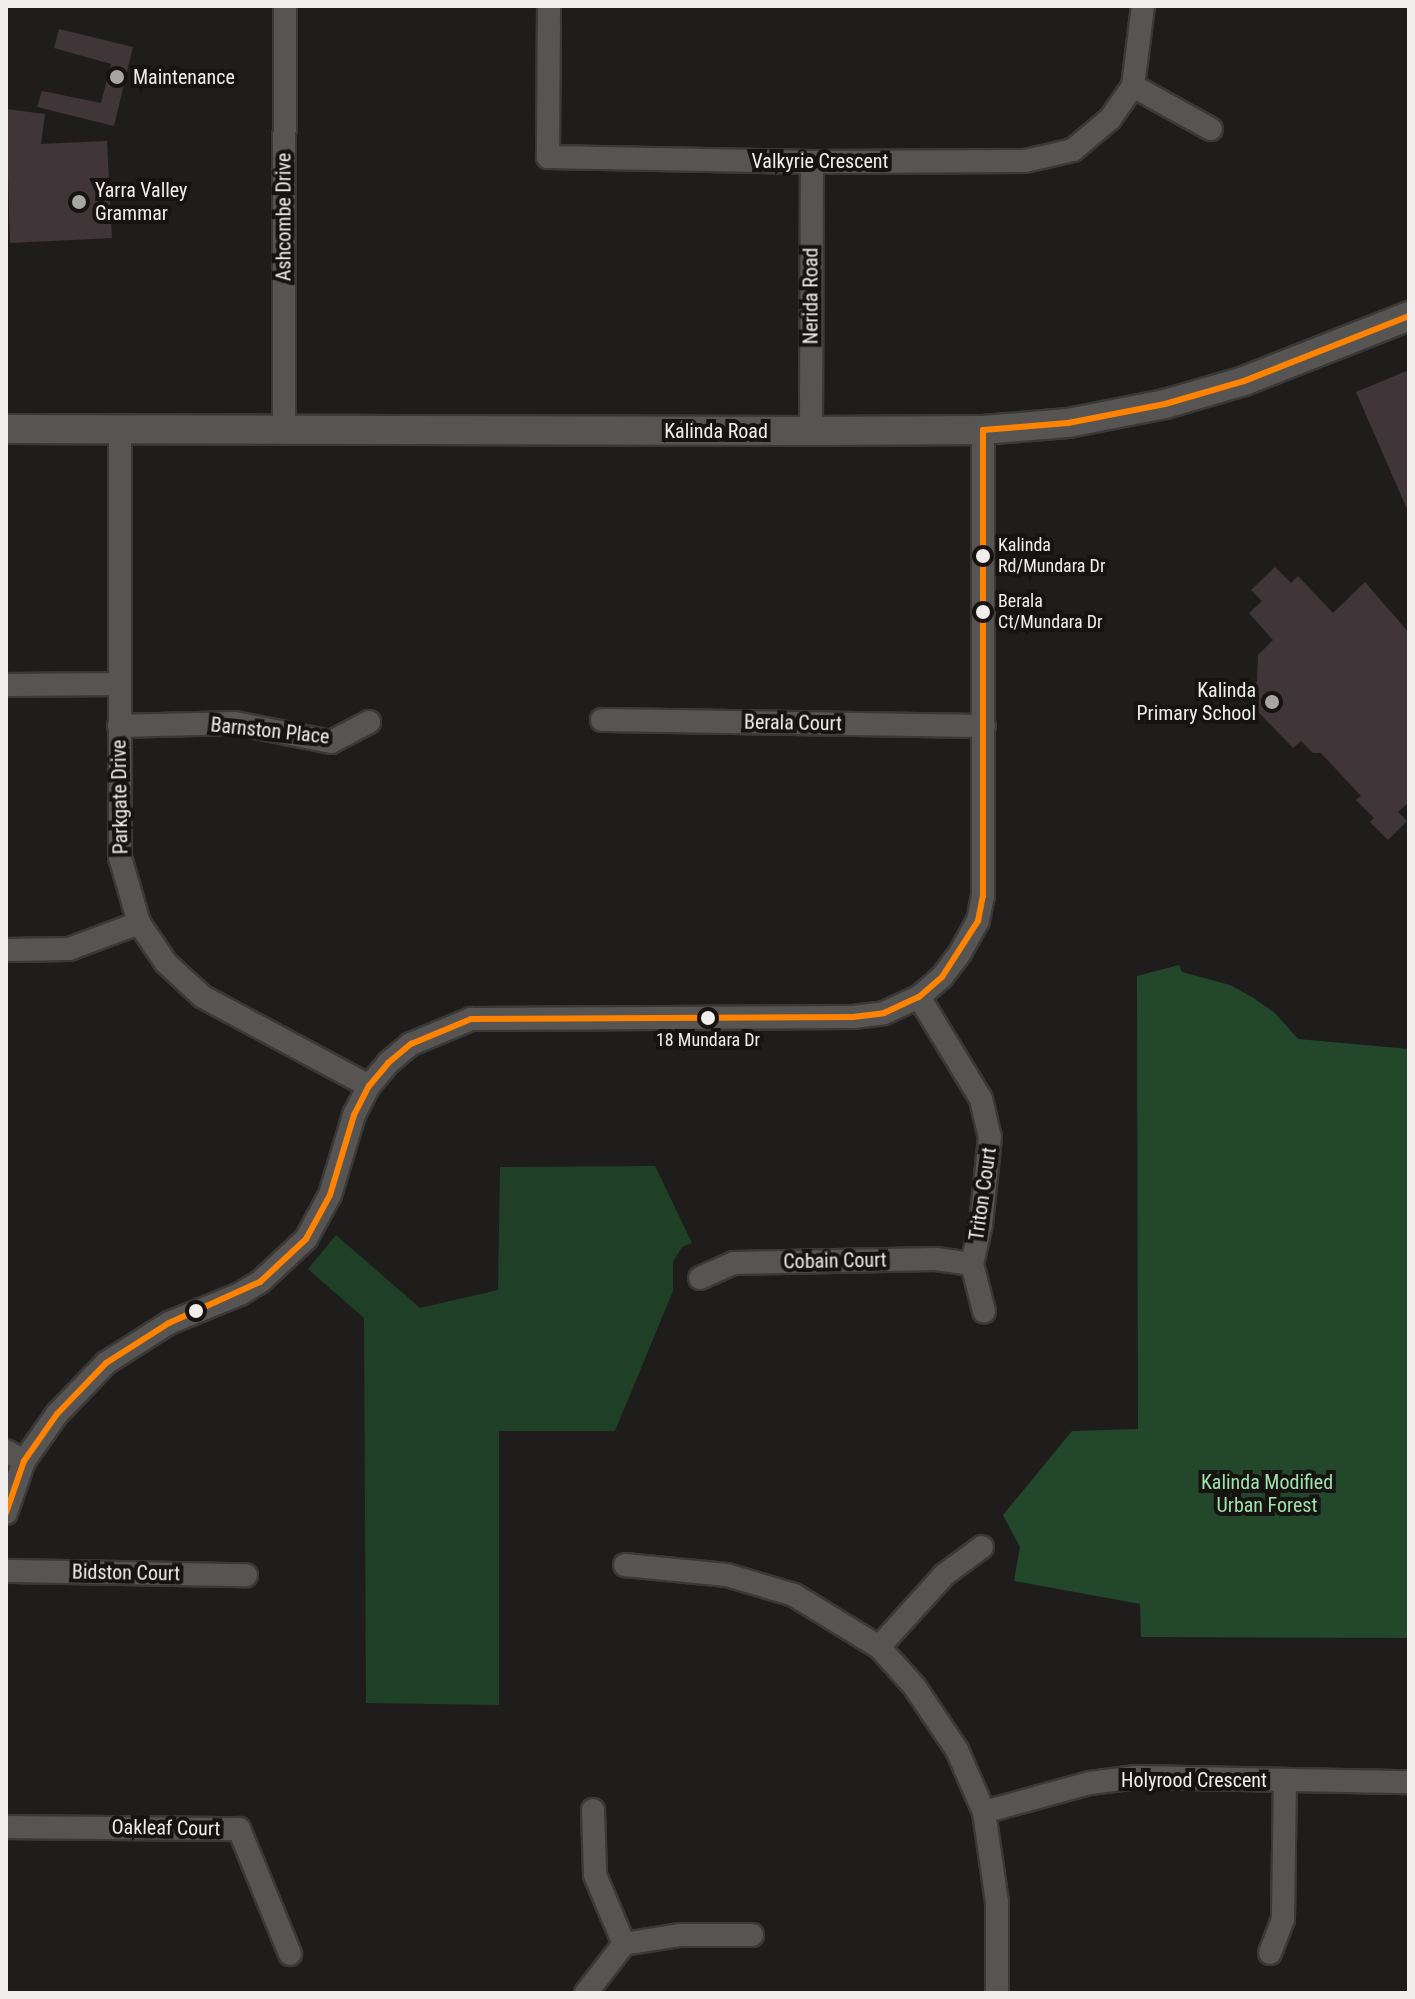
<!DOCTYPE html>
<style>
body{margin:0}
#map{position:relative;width:1415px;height:1999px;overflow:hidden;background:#1f1d1b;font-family:"Roboto Condensed",sans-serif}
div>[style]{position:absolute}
.green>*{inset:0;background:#1f4026}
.forest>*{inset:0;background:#22472b}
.building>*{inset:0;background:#403639}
.roads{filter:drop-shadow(2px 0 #3a3937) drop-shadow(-2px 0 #3a3937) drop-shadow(0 2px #3a3937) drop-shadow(0 -2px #3a3937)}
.minor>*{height:22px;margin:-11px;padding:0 11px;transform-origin:11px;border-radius:11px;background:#575554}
.tertiary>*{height:28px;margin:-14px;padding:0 14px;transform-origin:14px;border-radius:14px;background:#575554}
.bus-1>*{height:6px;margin:-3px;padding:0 3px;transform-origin:3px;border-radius:3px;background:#ff8200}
.dots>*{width:22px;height:22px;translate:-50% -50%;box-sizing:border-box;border:4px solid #161311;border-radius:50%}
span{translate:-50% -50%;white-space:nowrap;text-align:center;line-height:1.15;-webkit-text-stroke:8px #161311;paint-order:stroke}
.bus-label{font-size:18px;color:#f1eeed}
.left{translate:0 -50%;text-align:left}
.poi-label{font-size:20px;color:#f1eeed}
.right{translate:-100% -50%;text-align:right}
.street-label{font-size:20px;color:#f1eeed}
.park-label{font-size:20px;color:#9ee3ab}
.frame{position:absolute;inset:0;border:8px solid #f1eeed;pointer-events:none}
</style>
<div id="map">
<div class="green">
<div style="clip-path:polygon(655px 1166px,692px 1243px,682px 1247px,673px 1262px,673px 1291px,615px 1431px,499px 1431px,499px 1705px,366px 1703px,364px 1318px,308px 1269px,336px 1235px,420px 1308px,498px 1290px,500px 1167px)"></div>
</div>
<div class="forest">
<div style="clip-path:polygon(1179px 965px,1182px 972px,1230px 985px,1252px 997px,1275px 1013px,1298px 1039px,1409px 1049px,1409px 1638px,1141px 1637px,1140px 1604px,1014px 1581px,1020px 1547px,1003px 1515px,1072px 1431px,1138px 1429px,1137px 976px)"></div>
</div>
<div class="building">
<div style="clip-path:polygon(59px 29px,133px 47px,114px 126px,37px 107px,42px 91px,101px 103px,111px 64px,54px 48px)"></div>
<div style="clip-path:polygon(6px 109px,45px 114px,41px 144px,107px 141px,112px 238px,10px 243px)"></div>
<div style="clip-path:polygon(1409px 370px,1409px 508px,1407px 509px,1356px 392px)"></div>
<div style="clip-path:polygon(1275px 567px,1291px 583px,1298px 576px,1333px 613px,1365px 582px,1409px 633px,1409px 802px,1398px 812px,1407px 821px,1388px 840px,1370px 822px,1374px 818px,1356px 800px,1361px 796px,1321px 753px,1313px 753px,1301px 741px,1293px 748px,1243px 696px,1257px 682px,1258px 655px,1273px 640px,1249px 613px,1262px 601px,1251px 590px)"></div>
</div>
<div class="roads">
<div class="minor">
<div style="left:549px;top:6px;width:151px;rotate:90.4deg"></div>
<div style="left:548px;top:157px;width:264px;rotate:1.1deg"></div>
<div style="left:812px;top:162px;width:213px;rotate:-0.3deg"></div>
<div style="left:1025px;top:161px;width:49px;rotate:-12.9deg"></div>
<div style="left:1073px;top:150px;width:48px;rotate:-40deg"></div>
<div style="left:1110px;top:119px;width:40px;rotate:-55.1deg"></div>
<div style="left:1133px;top:86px;width:81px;rotate:-82.9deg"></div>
<div style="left:1133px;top:86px;width:89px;rotate:28.9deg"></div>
<div style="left:120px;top:429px;width:428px;rotate:90deg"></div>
<div style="left:120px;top:857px;width:69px;rotate:73.9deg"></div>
<div style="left:139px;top:923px;width:48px;rotate:56deg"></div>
<div style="left:166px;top:963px;width:50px;rotate:42.6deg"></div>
<div style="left:203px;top:997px;width:188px;rotate:28.2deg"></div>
<div style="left:284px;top:429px;width:423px;rotate:-89.9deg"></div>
<div style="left:811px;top:431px;width:269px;rotate:-89.8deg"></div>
<div style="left:6px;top:685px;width:111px;rotate:-0.5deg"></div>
<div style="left:602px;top:720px;width:382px;rotate:0.9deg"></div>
<div style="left:119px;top:726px;width:116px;rotate:-1.5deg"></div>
<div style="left:235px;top:723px;width:98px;rotate:11.2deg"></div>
<div style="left:331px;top:742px;width:43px;rotate:-27.8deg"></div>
<div style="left:6px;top:950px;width:63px;rotate:-0.9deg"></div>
<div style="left:69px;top:949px;width:75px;rotate:-20.4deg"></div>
<div style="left:919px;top:997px;width:119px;rotate:58.7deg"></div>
<div style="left:981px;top:1099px;width:39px;rotate:77deg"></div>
<div style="left:990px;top:1137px;width:87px;rotate:95.9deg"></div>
<div style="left:981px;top:1224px;width:41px;rotate:102.7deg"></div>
<div style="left:972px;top:1264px;width:49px;rotate:75.7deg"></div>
<div style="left:700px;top:1278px;width:37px;rotate:-24deg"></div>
<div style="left:734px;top:1263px;width:202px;rotate:-1.1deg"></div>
<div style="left:936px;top:1259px;width:36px;rotate:8deg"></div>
<div style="left:6px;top:1451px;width:21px;rotate:29deg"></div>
<div style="left:6px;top:1513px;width:55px;rotate:-70.9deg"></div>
<div style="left:24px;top:1461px;width:57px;rotate:-54.9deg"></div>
<div style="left:57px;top:1414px;width:71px;rotate:-46.1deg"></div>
<div style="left:106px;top:1363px;width:75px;rotate:-32.4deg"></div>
<div style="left:169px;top:1323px;width:77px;rotate:-22.2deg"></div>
<div style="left:240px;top:1294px;width:23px;rotate:-31deg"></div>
<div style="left:260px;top:1282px;width:63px;rotate:-43.1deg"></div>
<div style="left:306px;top:1239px;width:50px;rotate:-61.4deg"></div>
<div style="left:330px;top:1195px;width:84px;rotate:-73.3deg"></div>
<div style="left:354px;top:1115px;width:33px;rotate:-63deg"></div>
<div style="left:369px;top:1086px;width:30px;rotate:-50deg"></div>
<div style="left:388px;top:1063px;width:30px;rotate:-40deg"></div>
<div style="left:411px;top:1044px;width:65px;rotate:-22.6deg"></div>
<div style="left:471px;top:1019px;width:382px;rotate:-0.3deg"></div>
<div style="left:853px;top:1017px;width:31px;rotate:-7deg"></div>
<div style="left:884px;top:1013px;width:38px;rotate:-25deg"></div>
<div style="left:919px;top:997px;width:30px;rotate:-41deg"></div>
<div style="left:942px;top:977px;width:30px;rotate:-53deg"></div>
<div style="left:960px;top:953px;width:37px;rotate:-61deg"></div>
<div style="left:978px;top:921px;width:25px;rotate:-79deg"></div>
<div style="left:983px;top:896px;width:466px;rotate:-90deg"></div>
<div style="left:625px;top:1565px;width:102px;rotate:5.6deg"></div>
<div style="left:727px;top:1575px;width:70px;rotate:16.6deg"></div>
<div style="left:794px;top:1595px;width:100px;rotate:31.5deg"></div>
<div style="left:879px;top:1647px;width:52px;rotate:48.1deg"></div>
<div style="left:914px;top:1686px;width:77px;rotate:56.1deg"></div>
<div style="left:957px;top:1750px;width:68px;rotate:66.5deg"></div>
<div style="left:984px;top:1812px;width:91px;rotate:81.8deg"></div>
<div style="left:997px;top:1902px;width:91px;rotate:90deg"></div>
<div style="left:6px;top:1571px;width:240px;rotate:1deg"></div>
<div style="left:879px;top:1647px;width:97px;rotate:-47.9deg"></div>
<div style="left:944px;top:1575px;width:47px;rotate:-36.4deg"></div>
<div style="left:593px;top:1810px;width:65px;rotate:88.2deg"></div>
<div style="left:595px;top:1875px;width:75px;rotate:67.2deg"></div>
<div style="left:984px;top:1812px;width:110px;rotate:-15.3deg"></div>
<div style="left:1090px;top:1783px;width:47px;rotate:-7.3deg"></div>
<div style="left:1137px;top:1777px;width:272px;rotate:1.1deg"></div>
<div style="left:6px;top:1827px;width:233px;rotate:0.5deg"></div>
<div style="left:239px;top:1829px;width:135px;rotate:67.8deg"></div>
<div style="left:1270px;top:1953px;width:36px;rotate:-69deg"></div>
<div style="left:1283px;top:1919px;width:138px;rotate:-89.2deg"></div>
<div style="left:586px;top:1993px;width:62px;rotate:-52.2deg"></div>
<div style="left:624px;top:1944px;width:57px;rotate:-9.1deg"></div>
<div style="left:680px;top:1935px;width:72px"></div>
</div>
<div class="tertiary">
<div style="left:6px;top:429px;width:805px;rotate:0.14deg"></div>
<div style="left:811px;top:431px;width:172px;rotate:-0.3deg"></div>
<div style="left:983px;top:430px;width:85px;rotate:-4.7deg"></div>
<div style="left:1068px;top:423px;width:99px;rotate:-11.1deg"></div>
<div style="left:1165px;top:404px;width:82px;rotate:-16.2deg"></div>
<div style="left:1244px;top:381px;width:177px;rotate:-21.5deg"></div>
</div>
</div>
<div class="bus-1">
<div style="left:983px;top:430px;width:85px;rotate:-4.7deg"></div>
<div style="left:1068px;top:423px;width:99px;rotate:-11.1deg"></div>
<div style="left:1165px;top:404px;width:82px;rotate:-16.2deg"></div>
<div style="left:1244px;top:381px;width:177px;rotate:-21.5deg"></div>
<div style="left:6px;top:1513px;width:55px;rotate:-70.9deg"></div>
<div style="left:24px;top:1461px;width:57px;rotate:-54.9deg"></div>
<div style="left:57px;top:1414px;width:71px;rotate:-46.1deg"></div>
<div style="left:106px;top:1363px;width:75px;rotate:-32.4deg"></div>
<div style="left:169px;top:1323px;width:100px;rotate:-24.3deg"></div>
<div style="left:260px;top:1282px;width:63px;rotate:-43.1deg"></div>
<div style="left:306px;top:1239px;width:50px;rotate:-61.4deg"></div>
<div style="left:330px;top:1195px;width:84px;rotate:-73.3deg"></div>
<div style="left:354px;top:1115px;width:33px;rotate:-63deg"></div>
<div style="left:369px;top:1086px;width:30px;rotate:-50deg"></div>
<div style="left:388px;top:1063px;width:30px;rotate:-40deg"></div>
<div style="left:411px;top:1044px;width:65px;rotate:-22.6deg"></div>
<div style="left:471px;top:1019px;width:382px;rotate:-0.3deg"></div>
<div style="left:853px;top:1017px;width:31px;rotate:-7deg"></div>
<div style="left:884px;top:1013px;width:38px;rotate:-25deg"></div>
<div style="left:919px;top:997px;width:30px;rotate:-41deg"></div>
<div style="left:942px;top:977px;width:67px;rotate:-57.3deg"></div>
<div style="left:978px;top:921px;width:25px;rotate:-79deg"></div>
<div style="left:983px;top:896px;width:466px;rotate:-90deg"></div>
</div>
<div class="dots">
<div style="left:117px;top:77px;background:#a8a5a4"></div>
<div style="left:79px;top:202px;background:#a8a5a4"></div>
<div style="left:983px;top:556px;background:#f1eeed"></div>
<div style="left:983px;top:612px;background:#f1eeed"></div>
<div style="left:1272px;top:702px;background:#a8a5a4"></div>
<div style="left:708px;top:1018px;background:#f1eeed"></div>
<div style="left:196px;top:1311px;background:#f1eeed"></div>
</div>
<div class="bus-label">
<span class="left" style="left:998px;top:556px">Kalinda<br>Rd/Mundara Dr</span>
<span class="left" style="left:998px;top:612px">Berala<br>Ct/Mundara Dr</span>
<span style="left:708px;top:1040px">18 Mundara Dr</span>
</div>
<div class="poi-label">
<span class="left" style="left:133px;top:77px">Maintenance</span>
<span class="left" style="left:95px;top:202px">Yarra Valley<br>Grammar</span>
<span class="right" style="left:1256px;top:702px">Kalinda<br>Primary School</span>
</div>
<div class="street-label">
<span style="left:820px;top:161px">Valkyrie Crescent</span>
<span style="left:284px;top:217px;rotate:-90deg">Ashcombe Drive</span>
<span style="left:811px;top:296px;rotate:-90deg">Nerida Road</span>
<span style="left:716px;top:431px">Kalinda Road</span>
<span style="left:793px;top:723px;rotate:1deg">Berala Court</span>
<span style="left:270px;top:731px;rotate:6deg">Barnston Place</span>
<span style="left:120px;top:797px;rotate:-91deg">Parkgate Drive</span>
<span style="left:983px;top:1194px;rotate:-82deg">Triton Court</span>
<span style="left:835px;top:1261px;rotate:-1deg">Cobain Court</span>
<span style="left:126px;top:1573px;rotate:1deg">Bidston Court</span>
<span style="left:1194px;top:1780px">Holyrood Crescent</span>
<span style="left:166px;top:1828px;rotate:1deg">Oakleaf Court</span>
</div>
<div class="park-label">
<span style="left:1267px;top:1494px">Kalinda Modified<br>Urban Forest</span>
</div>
<div class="frame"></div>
</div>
